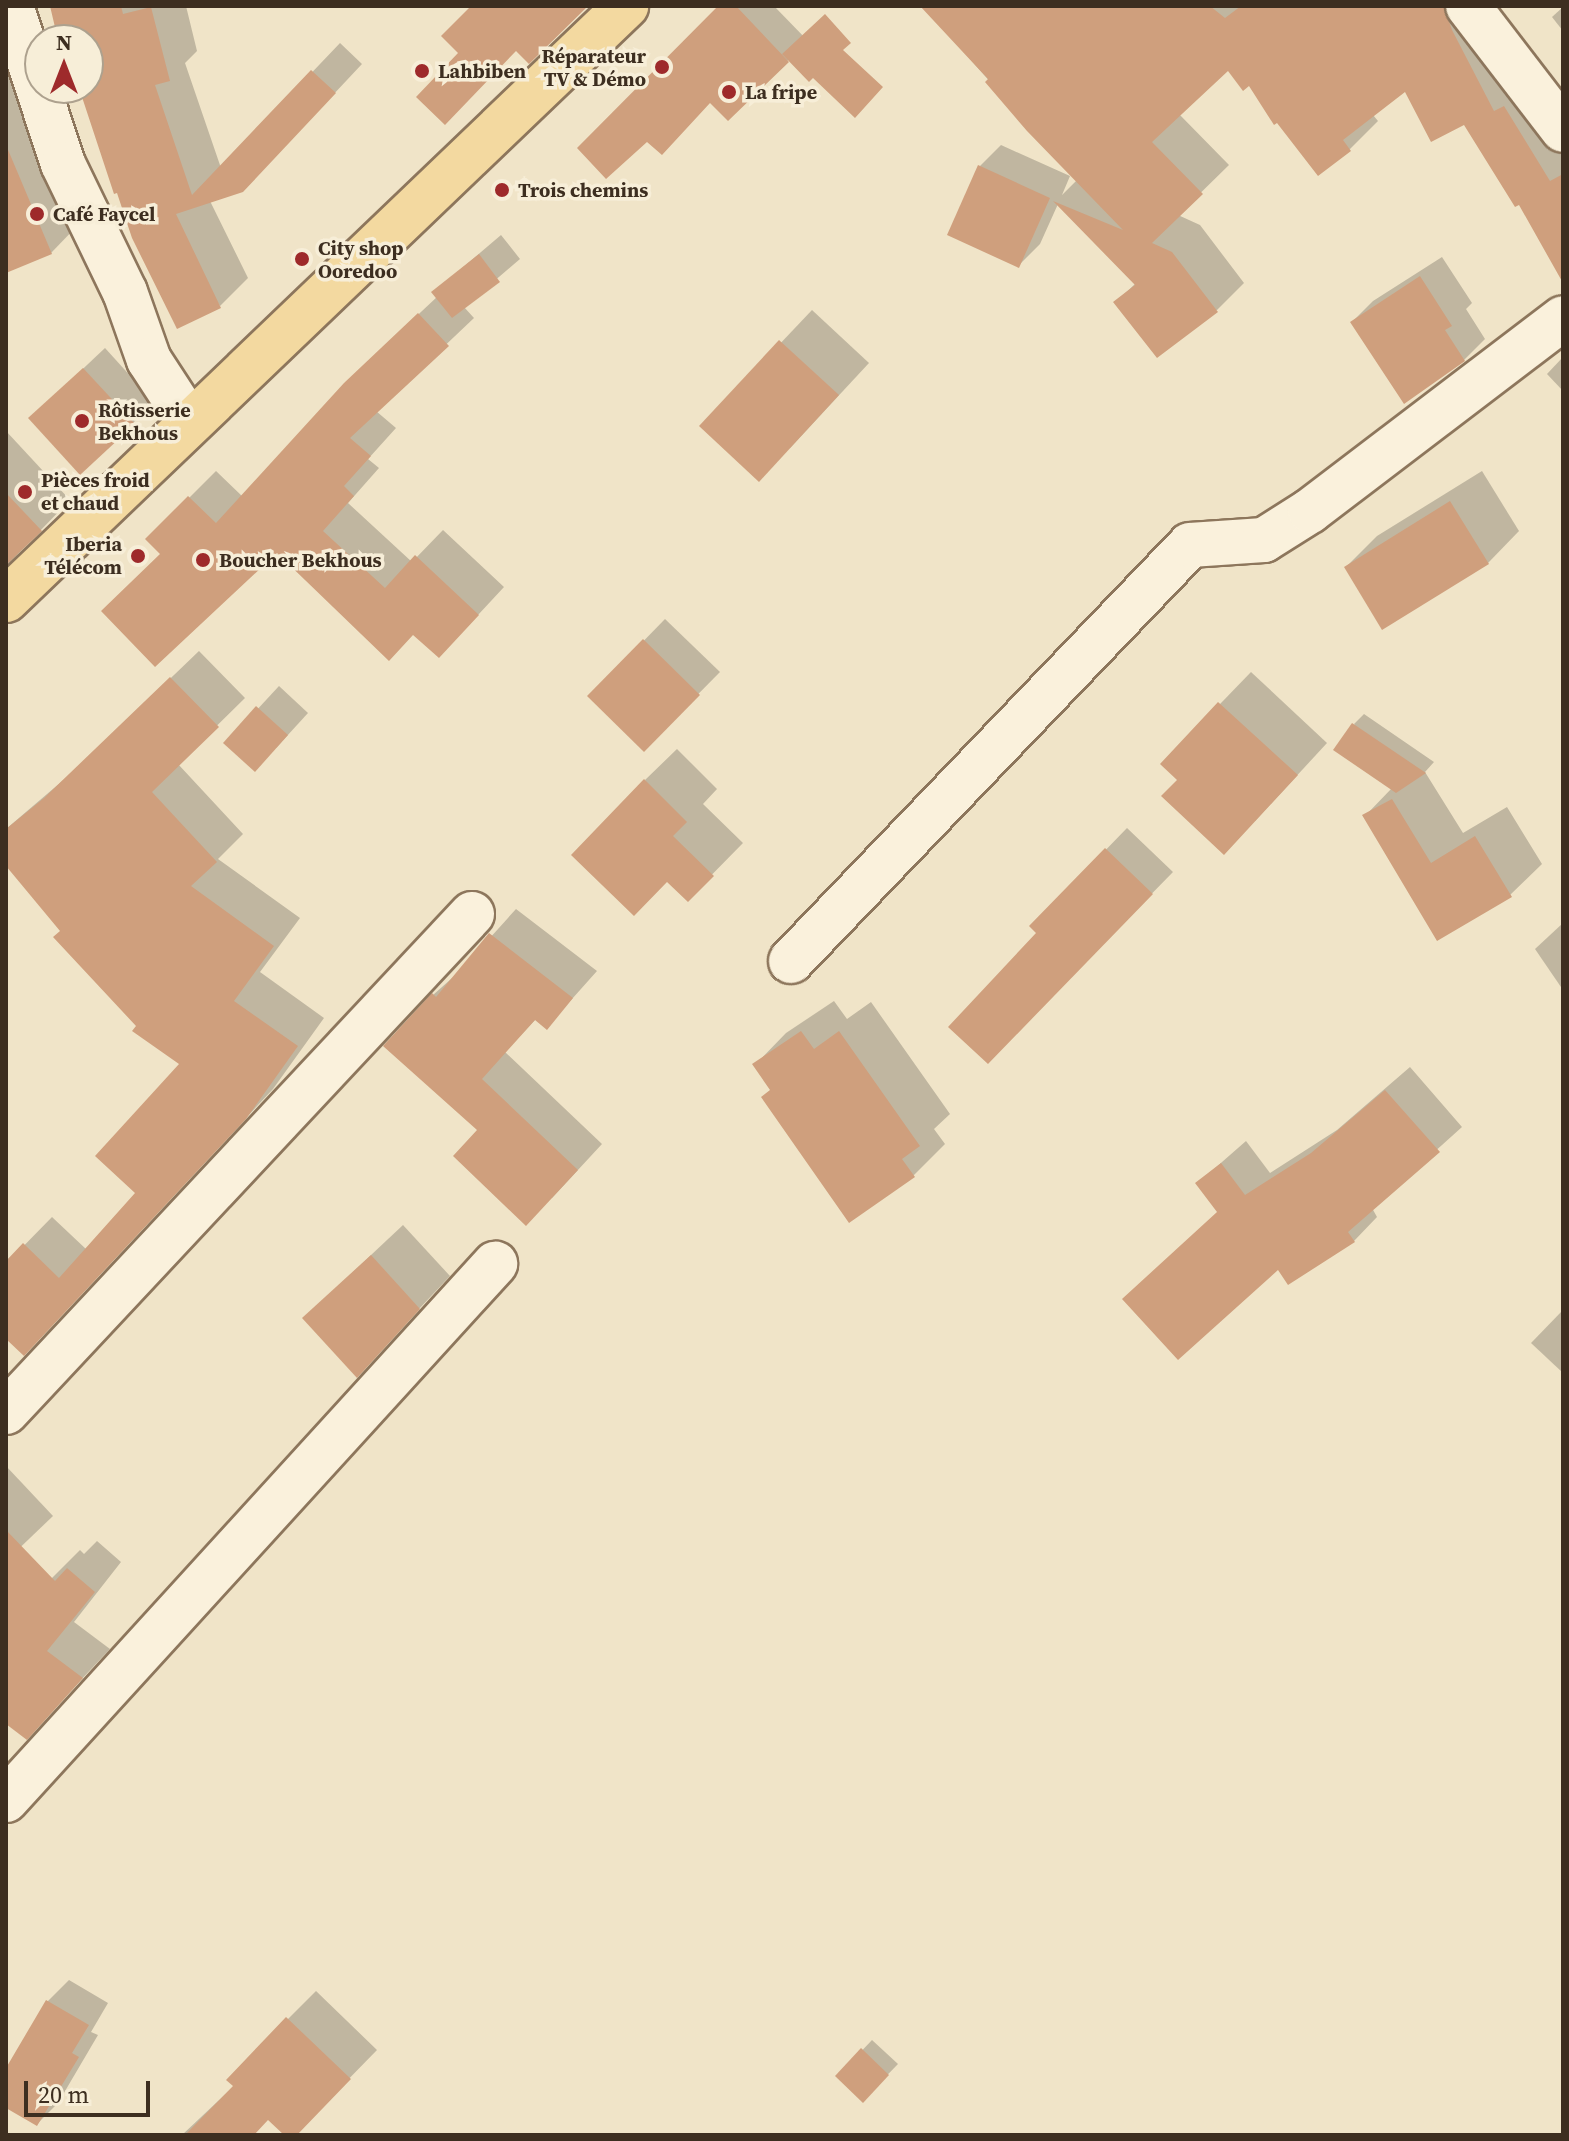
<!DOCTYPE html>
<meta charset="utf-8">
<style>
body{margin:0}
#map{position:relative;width:1569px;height:2141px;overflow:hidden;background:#f0e4c8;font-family:"Source Serif 4",serif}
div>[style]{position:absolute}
.shadow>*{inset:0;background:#0003}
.building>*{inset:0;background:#cf9f7d}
.roads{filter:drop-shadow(2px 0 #8d765c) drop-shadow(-2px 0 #8d765c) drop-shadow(0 2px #8d765c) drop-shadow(0 -2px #8d765c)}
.street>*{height:44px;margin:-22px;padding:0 22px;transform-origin:22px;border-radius:22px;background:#faf1dc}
.primary>*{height:44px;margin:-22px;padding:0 22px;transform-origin:22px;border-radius:22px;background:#f3d9a0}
.dots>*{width:22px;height:22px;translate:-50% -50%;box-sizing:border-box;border:4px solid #f7eed8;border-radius:50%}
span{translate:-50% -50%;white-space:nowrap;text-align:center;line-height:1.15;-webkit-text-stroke:7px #f7eed8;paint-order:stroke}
.poi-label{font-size:20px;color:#3d2e20;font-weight:700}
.right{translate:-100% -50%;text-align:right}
.left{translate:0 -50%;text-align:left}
.frame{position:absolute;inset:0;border:8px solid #3d2e20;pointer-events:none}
.north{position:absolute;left:24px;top:24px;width:80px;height:80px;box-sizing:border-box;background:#f7eed8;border:2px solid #ada18e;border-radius:50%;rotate:0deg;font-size:22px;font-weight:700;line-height:32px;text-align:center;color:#3d2e20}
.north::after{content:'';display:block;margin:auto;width:28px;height:36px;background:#9e2a2b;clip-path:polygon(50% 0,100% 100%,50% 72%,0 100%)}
.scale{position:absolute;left:24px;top:2081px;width:126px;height:36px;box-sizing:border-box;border:4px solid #3d2e20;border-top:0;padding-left:10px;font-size:24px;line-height:28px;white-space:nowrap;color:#3d2e20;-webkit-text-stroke:6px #f7eed8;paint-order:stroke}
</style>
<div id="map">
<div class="shadow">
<div style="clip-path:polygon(52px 6px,186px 6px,197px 51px,185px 63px,221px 168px,340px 43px,362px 64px,271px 161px,210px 201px,248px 278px,220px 306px,82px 92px,72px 88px,88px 88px,88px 40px,61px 40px)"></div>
<div style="clip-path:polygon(722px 6px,774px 6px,808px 41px,728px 118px,711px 101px)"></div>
<div style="clip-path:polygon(923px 6px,1481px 6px,1563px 130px,1563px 279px,1520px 202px,1465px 122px,1405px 89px,1373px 115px,1378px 121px,1350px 149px,1318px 173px,1250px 83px,1228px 68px,1179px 114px,1229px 165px,1178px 215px,1200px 225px,1244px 283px,1217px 310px,1116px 302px,1136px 283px,1058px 204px,1040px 244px,1019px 265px,980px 166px,1001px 145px,1070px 176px,1062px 195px,1077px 180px)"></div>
<div style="clip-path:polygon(1563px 7px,1563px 31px,1552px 17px)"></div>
<div style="clip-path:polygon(6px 21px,79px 224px,51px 253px,6px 271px)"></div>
<div style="clip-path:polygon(501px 235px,520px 259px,464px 307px,474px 318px,376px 411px,396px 428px,368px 459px,379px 468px,348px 503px,412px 562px,443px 530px,504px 587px,465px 629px,414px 633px,277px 551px,162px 553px,148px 539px,216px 471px,243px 497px,373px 357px,438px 296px,434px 292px)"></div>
<div style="clip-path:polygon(1442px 257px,1472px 303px,1466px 309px,1485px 339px,1464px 360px,1352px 322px,1373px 301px)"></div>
<div style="clip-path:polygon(812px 310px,869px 363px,790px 448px,702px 426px)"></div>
<div style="clip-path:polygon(105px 348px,154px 402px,133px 423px,52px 398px)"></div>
<div style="clip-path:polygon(1563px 357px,1563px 391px,1547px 374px)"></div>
<div style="clip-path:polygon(6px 431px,70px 500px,6px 566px)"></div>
<div style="clip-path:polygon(1482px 471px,1519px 531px,1488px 563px,1346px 567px,1377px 536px)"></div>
<div style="clip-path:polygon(665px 619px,720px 672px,644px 749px,590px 696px)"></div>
<div style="clip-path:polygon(199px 651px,245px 698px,178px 764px,243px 834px,218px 859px,300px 918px,260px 972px,324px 1018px,273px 1089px,51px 1326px,6px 1337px,6px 1264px,52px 1217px,87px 1250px,138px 1193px,182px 1064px,138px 1025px,6px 862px,6px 829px,74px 771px)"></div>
<div style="clip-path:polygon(1251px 672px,1327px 743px,1255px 821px,1179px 780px,1162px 764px)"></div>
<div style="clip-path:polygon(279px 686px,308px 713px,276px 748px,226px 743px)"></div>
<div style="clip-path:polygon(1364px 714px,1434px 762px,1425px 772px,1463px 833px,1507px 807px,1542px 864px,1510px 895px,1438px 938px,1365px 816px,1392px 788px,1354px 724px)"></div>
<div style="clip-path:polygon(677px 749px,717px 789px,703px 804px,743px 843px,688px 899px,645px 780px)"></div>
<div style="clip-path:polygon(1127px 828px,1173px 872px,988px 1061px,1039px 933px,1032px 926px)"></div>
<div style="clip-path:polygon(516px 909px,597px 971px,547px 1027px,536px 1019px,505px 1052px,602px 1144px,552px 1198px,480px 1130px,433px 995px,460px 971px)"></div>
<div style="clip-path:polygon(1563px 923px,1563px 990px,1535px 949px)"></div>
<div style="clip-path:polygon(834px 1001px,847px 1019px,871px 1002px,950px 1114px,934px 1129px,945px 1144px,913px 1176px,771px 1089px,755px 1065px,786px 1033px)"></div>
<div style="clip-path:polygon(1410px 1067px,1462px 1127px,1372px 1208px,1377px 1217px,1354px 1241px,1278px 1267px,1219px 1211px,1198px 1183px,1246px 1141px,1270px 1173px,1337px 1130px)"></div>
<div style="clip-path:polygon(403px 1225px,450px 1276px,357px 1375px,304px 1318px)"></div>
<div style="clip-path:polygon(1563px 1310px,1563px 1373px,1531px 1343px)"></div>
<div style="clip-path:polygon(6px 1466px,53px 1516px,6px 1561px)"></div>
<div style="clip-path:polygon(97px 1541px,121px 1562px,74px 1622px,110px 1649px,27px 1737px,6px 1721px,6px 1639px,52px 1578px,80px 1550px,84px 1554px)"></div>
<div style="clip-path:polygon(69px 1980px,108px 2003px,91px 2032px,98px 2035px,58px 2103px,37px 2124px,6px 2105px,6px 2072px,48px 2001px)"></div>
<div style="clip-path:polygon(316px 1991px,377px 2050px,294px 2135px,287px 2135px,269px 2117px,252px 2135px,182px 2135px,235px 2085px,288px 2019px)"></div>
<div style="clip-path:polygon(872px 2040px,898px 2064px,863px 2100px,838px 2076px)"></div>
</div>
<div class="building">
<div style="clip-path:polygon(50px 6px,121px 6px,123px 14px,151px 7px,170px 81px,155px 85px,192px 195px,311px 70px,336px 93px,243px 192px,176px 214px,221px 308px,177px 329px,132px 238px,117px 193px,114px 194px,81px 94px,72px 97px,70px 88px,88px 88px,88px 40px,58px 40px)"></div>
<div style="clip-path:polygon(471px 6px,588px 6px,529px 64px,516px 51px,445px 125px,416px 97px,458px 53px,441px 36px)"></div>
<div style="clip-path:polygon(718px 6px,736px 6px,789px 62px,728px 121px,710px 103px,662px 155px,647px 142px,606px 179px,577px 148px)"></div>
<div style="clip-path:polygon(920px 6px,1210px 6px,1225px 18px,1241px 6px,1444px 6px,1452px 30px,1494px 111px,1504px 106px,1550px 181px,1563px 174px,1563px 283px,1519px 205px,1515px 207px,1464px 125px,1431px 142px,1405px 92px,1343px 140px,1351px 151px,1318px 176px,1277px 123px,1274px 125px,1249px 86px,1243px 91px,1228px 71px,1152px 142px,1203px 194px,1152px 243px,1172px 252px,1218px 312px,1157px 358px,1113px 302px,1135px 285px,1053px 201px,1123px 230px,1027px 131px,985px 82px,988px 79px)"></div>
<div style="clip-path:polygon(825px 14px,851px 43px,843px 50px,883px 87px,855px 118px,813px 78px,809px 82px,782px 54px)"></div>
<div style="clip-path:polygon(6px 145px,52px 254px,6px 273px)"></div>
<div style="clip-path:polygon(978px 165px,1050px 198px,1019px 268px,947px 235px)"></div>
<div style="clip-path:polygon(479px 254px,500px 282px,452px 318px,431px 292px)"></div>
<div style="clip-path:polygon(1420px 276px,1452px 326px,1445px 330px,1465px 361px,1404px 404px,1350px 322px)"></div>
<div style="clip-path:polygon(418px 313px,449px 346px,350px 438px,371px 456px,344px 486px,354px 496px,323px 531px,385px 588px,415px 555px,479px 615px,439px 658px,413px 635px,389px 661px,277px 553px,155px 667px,101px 611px,160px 554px,145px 539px,188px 496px,216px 523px,344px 383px)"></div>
<div style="clip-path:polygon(779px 340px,839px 395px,759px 482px,699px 426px)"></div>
<div style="clip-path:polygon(83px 368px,135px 424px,80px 475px,28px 418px)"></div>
<div style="clip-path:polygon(6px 493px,42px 531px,6px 565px)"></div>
<div style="clip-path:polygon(1450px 501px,1489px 564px,1382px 630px,1344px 567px)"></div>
<div style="clip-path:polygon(643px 639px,700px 695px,644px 752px,587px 696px)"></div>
<div style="clip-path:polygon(170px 677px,219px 727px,152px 792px,217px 862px,191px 886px,274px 946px,234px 1001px,298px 1046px,246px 1119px,24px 1356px,6px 1339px,6px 1261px,23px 1243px,59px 1278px,135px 1193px,95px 1156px,179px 1064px,132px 1031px,136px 1026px,53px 937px,60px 931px,6px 866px,6px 829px,44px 798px)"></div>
<div style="clip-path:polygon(1218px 702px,1298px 775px,1224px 855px,1161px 796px,1177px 780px,1160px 764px)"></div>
<div style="clip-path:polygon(256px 706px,288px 735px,255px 772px,223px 743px)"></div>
<div style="clip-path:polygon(1352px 723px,1426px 773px,1396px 793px,1333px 750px)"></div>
<div style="clip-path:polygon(644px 779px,687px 822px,673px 836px,714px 876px,688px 902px,667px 882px,634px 916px,571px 855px)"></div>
<div style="clip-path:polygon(1392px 799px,1431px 863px,1475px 836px,1512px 897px,1437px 941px,1362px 815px)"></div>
<div style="clip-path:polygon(1105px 848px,1153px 894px,988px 1064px,948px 1027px,1036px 933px,1029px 926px)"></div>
<div style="clip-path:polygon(489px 933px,573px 998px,547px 1030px,535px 1020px,482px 1079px,578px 1170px,526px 1226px,453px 1156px,477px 1130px,383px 1046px,432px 993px,436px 997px)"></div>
<div style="clip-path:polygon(801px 1031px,814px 1049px,839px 1031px,920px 1146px,902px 1159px,915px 1177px,849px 1223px,761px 1097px,770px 1090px,752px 1064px)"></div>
<div style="clip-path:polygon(1385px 1090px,1440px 1152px,1348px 1232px,1355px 1242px,1288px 1285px,1278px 1270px,1178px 1360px,1122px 1299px,1217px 1212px,1195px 1183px,1221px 1163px,1245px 1195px,1311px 1153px)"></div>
<div style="clip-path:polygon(371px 1255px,420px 1309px,357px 1378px,302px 1318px)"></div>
<div style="clip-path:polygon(6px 1530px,55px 1581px,67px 1568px,95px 1592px,47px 1651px,83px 1678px,27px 1740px,6px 1724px)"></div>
<div style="clip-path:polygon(46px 2000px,89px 2025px,72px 2053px,79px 2057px,37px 2126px,6px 2108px,6px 2068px)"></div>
<div style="clip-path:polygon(286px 2017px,351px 2079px,297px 2135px,284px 2135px,268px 2120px,254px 2135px,185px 2135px,233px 2086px,226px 2080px)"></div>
<div style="clip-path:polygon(861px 2048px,889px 2075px,863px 2103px,835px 2076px)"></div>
</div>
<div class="roads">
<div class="street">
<div style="left:11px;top:6px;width:166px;rotate:71.8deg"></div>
<div style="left:63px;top:164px;width:142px;rotate:64.2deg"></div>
<div style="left:125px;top:292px;width:72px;rotate:70.6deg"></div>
<div style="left:149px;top:360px;width:75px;rotate:56.9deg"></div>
<div style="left:1468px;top:6px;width:156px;rotate:52.5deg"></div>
<div style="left:791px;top:961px;width:576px;rotate:-46.19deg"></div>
<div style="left:1190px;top:545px;width:74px;rotate:-3.9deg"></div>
<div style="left:1264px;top:540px;width:54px;rotate:-32.2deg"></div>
<div style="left:1310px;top:511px;width:318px;rotate:-37.3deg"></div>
<div style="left:6px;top:1412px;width:682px;rotate:-46.9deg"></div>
<div style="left:6px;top:1800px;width:726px;rotate:-47.63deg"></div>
</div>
<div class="primary">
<div style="left:6px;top:600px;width:859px;rotate:-43.77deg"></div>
</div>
</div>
<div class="dots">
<div style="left:662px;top:67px;background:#9e2a2b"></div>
<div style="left:422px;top:71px;background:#9e2a2b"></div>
<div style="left:729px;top:92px;background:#9e2a2b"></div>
<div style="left:502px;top:190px;background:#9e2a2b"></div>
<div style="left:37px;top:214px;background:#9e2a2b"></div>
<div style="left:302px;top:259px;background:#9e2a2b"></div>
<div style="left:82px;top:421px;background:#9e2a2b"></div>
<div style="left:25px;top:492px;background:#9e2a2b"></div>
<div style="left:138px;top:556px;background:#9e2a2b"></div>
<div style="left:203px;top:560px;background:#9e2a2b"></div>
</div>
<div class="poi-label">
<span class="right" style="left:646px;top:68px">Réparateur<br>TV &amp; Démo</span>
<span class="left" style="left:438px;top:71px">Lahbiben</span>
<span class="left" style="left:745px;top:92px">La fripe</span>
<span class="left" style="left:518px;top:190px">Trois chemins</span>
<span class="left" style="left:53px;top:214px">Café Faycel</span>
<span class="left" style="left:318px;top:260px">City shop<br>Ooredoo</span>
<span class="left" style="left:98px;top:422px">Rôtisserie<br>Bekhous</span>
<span class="left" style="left:41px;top:492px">Pièces froid<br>et chaud</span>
<span class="right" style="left:122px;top:556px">Iberia<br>Télécom</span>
<span class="left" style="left:219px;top:560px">Boucher Bekhous</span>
</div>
<div class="frame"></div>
<div class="north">N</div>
<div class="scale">20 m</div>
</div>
